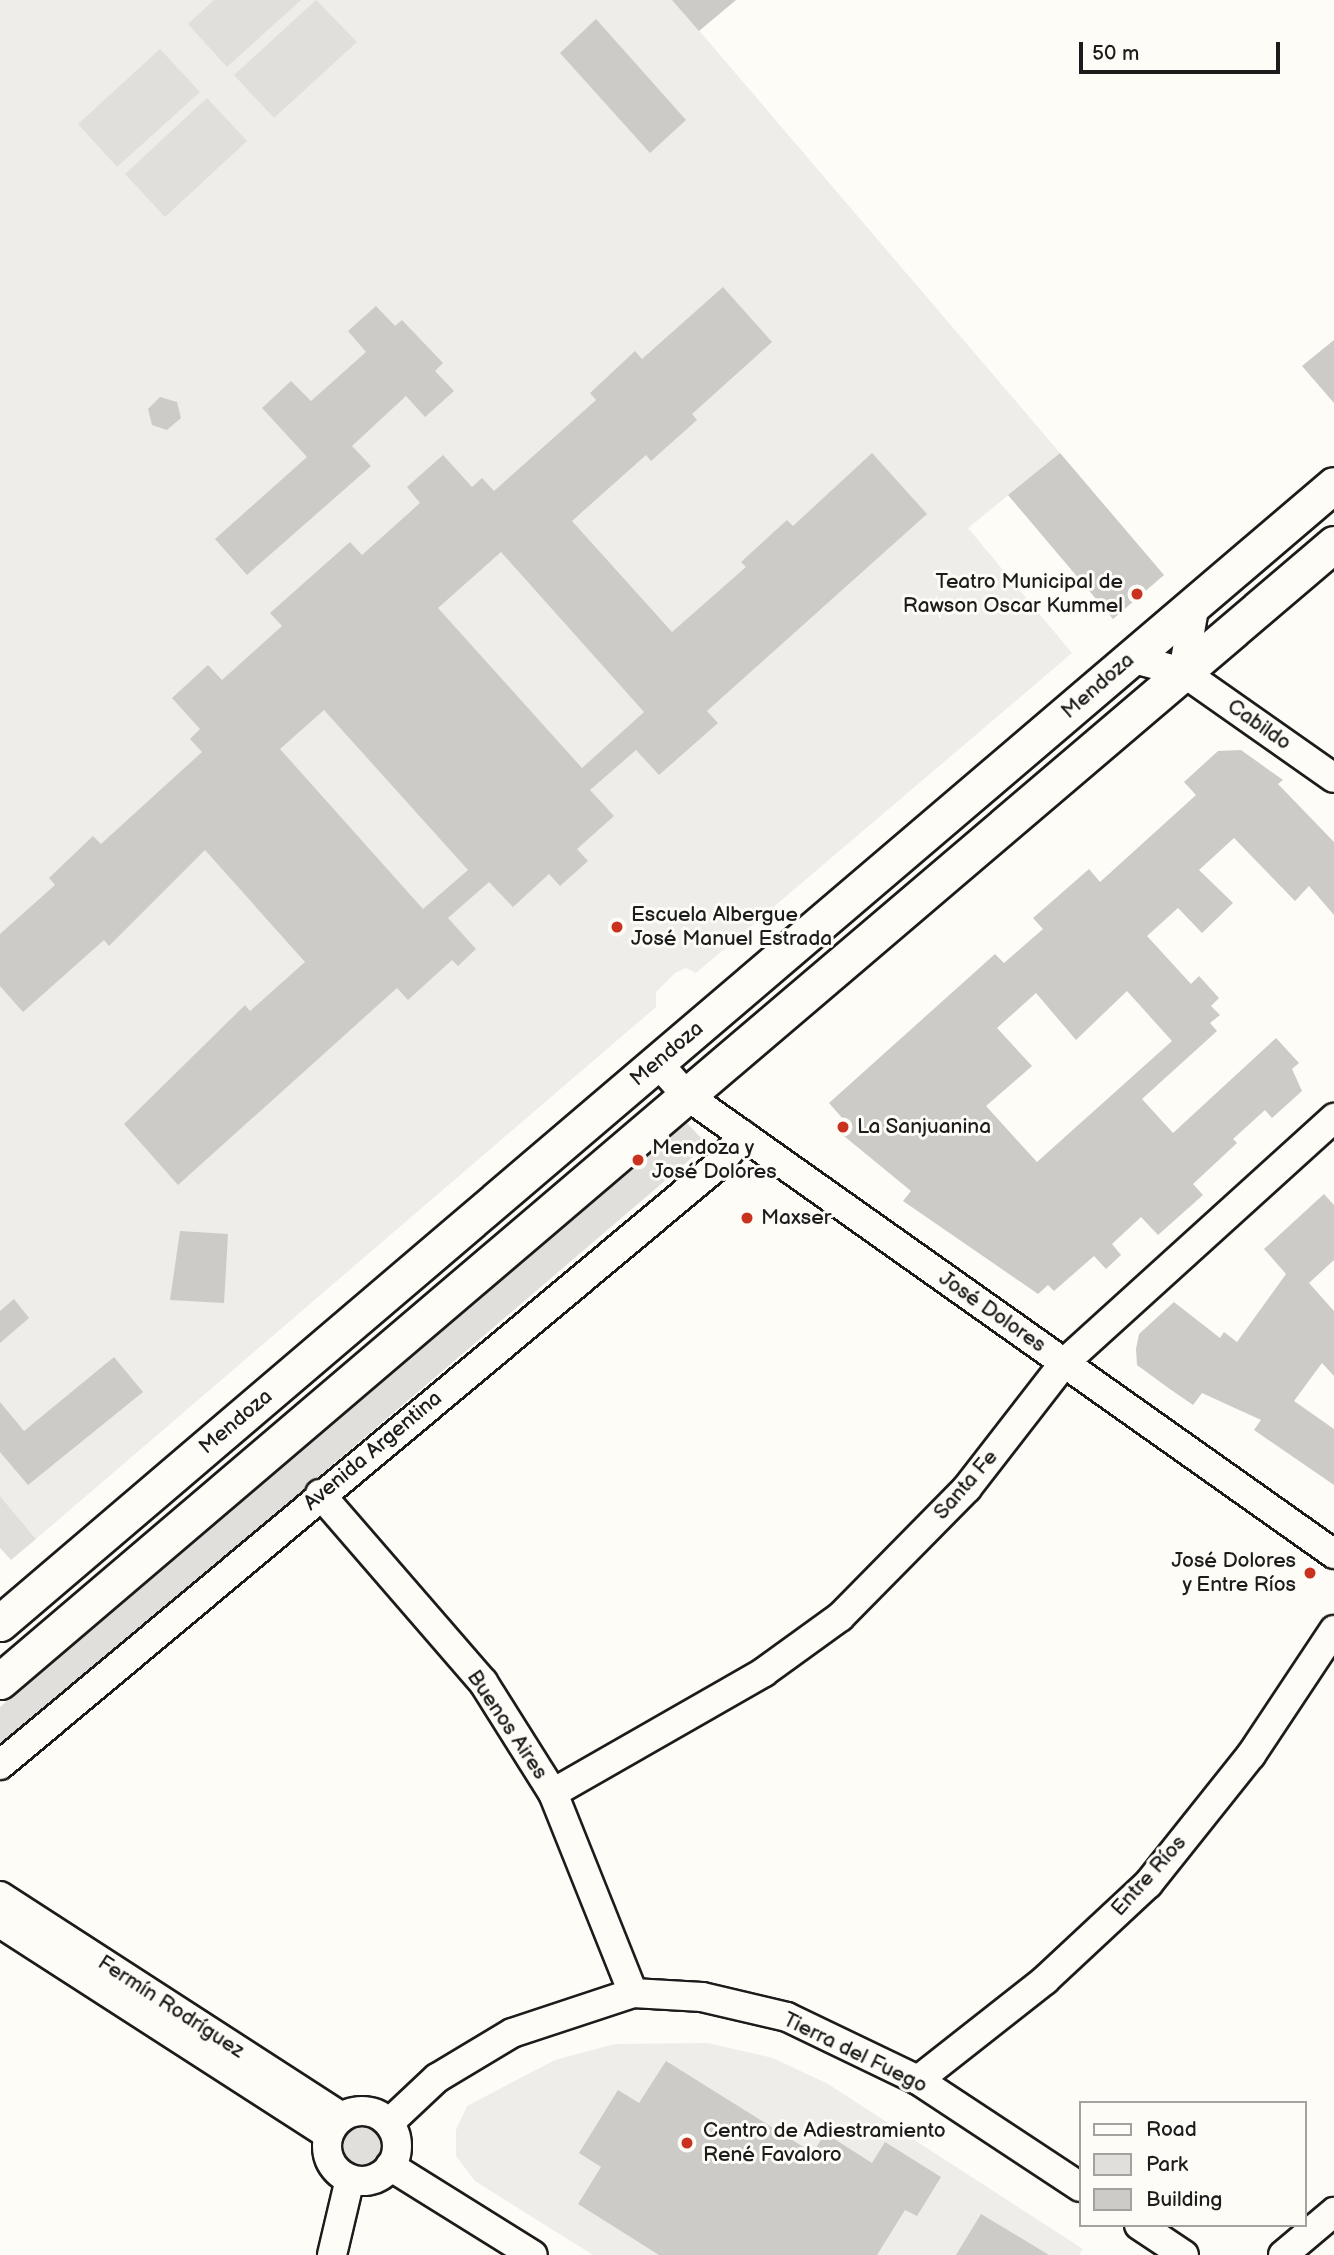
<!DOCTYPE html>
<meta charset="utf-8">
<style>
body{margin:0}
#map{position:relative;width:1334px;height:2255px;overflow:hidden;background:#fdfcf7;font-family:"Balsamiq Sans",sans-serif}
div>[style]{position:absolute}
.built>*{inset:0;background:#eeede9}
.green>*{inset:0;background:#e0dfdb}
.round{border-radius:50%}
.building>*{inset:0;background:#cccbc8}
.roads{filter:drop-shadow(2px 0 #1c1c1c) drop-shadow(-2px 0 #1c1c1c) drop-shadow(0 2px #1c1c1c) drop-shadow(0 -2px #1c1c1c)}
.minor>*{height:28px;margin:-14px;padding:0 14px;transform-origin:14px;border-radius:14px;background:#fdfcf7}
.minor>.ring{margin:-14px;padding:0;box-sizing:content-box;background:none;border:28px solid #fdfcf7;border-radius:50%}
.major>*{height:35px;margin:-17.5px;padding:0 17.5px;transform-origin:17.5px;border-radius:17.5px;background:#fdfcf7}
.dots>*{width:19px;height:19px;translate:-50% -50%;box-sizing:border-box;border:4px solid #fdfcf7;border-radius:50%}
span{translate:-50% -50%;white-space:nowrap;text-align:center;line-height:1.15;-webkit-text-stroke:6px #fdfcf7;paint-order:stroke}
.poi-label{font-size:21px;color:#1c1c1c}
.right{translate:-100% -50%;text-align:right}
.left{translate:0 -50%;text-align:left}
.street-label{font-size:21px;color:#1c1c1c}
.legend{position:absolute;left:1079px;top:2101px;width:228px;height:126px;box-sizing:border-box;background:#fdfcf7;border:2px solid #a3a29f;margin:0;padding:9px 12px;list-style:none;font-size:21px;color:#1c1c1c}
.legend li{display:flex;align-items:center;gap:14px;height:35px}
.legend b{width:35px;border:2px solid #a3a29f}
.scale{position:absolute;left:1079px;top:42px;width:201px;height:32px;box-sizing:border-box;border:4px solid #1c1c1c;border-top:0;padding-left:9px;font-size:21px;line-height:24px;white-space:nowrap;color:#1c1c1c;-webkit-text-stroke:5px #fdfcf7;paint-order:stroke}
</style>
<div id="map">
<div class="built">
<div style="clip-path:polygon(0 0,673px 0,1060px 453px,968px 528px,1072px 653px,696px 973px,686px 968px,675px 973px,656px 992px,656px 1007px,36px 1539px,0 1496px)"></div>
<div style="clip-path:polygon(708px 2043px,773px 2058px,828px 2084px,1083px 2249px,1079px 2255px,593px 2255px,475px 2181px,456px 2156px,456px 2130px,467px 2106px,555px 2060px,615px 2044px)"></div>
</div>
<div class="green">
<div style="clip-path:polygon(214px 0,301px 0,227px 67px,188px 24px)"></div>
<div style="clip-path:polygon(316px 0,357px 42px,274px 118px,234px 75px)"></div>
<div style="clip-path:polygon(160px 49px,200px 92px,117px 167px,78px 124px)"></div>
<div style="clip-path:polygon(207px 98px,247px 141px,165px 217px,125px 174px)"></div>
<div style="clip-path:polygon(686px 1122px,703px 1140px,701px 1150px,0 1749px,0 1707px,674px 1123px)"></div>
<div style="clip-path:polygon(0 1496px,36px 1539px,11px 1560px,0 1548px)"></div>
<div class="round" style="left:342px;top:2126px;width:40px;height:40px"></div>
</div>
<div class="building">
<div style="clip-path:polygon(672px 0,736px 0,699px 31px)"></div>
<div style="clip-path:polygon(596px 19px,686px 120px,650px 153px,560px 53px)"></div>
<div style="clip-path:polygon(evenodd,723px 287px,772px 342px,692px 414px,697px 420px,651px 461px,646px 455px,572px 521px,672px 632px,746px 567px,741px 562px,787px 520px,793px 526px,872px 453px,927px 514px,707px 711px,718px 723px,659px 775px,636px 750px,590px 790px,614px 816px,577px 849px,588px 861px,560px 886px,549px 874px,513px 907px,489px 882px,448px 918px,476px 949px,458px 966px,452px 960px,408px 1000px,397px 988px,178px 1185px,124px 1124px,245px 1005px,250px 1011px,305px 962px,205px 850px,109px 946px,104px 940px,23px 1012px,0 986px,0 934px,55px 885px,49px 878px,93px 836px,101px 844px,202px 752px,190px 739px,200px 729px,172px 698px,208px 665px,222px 680px,282px 626px,270px 613px,350px 542px,362px 555px,420px 503px,407px 487px,443px 455px,472px 487px,482px 478px,494px 491px,596px 400px,590px 393px,635px 351px,642px 359px,723px 287px,501px 552px,644px 712px,582px 768px,438px 608px,501px 552px,723px 287px,324px 710px,468px 870px,423px 909px,280px 749px,324px 710px)"></div>
<div style="clip-path:polygon(376px 306px,395px 326px,402px 320px,443px 363px,435px 371px,454px 391px,425px 417px,406px 396px,352px 446px,371px 466px,247px 575px,215px 539px,307px 457px,262px 408px,291px 381px,311px 401px,366px 352px,348px 331px)"></div>
<div style="clip-path:polygon(1334px 340px,1334px 403px,1302px 366px)"></div>
<div style="clip-path:polygon(160px 397px,177px 402px,181px 418px,167px 430px,152px 425px,148px 409px)"></div>
<div style="clip-path:polygon(1060px 453px,1164px 575px,1113px 619px,1008px 495px)"></div>
<div style="clip-path:polygon(evenodd,1241px 750px,1283px 780px,1278px 784px,1334px 842px,1334px 915px,1309px 886px,1295px 901px,1234px 838px,1199px 870px,1233px 903px,1202px 933px,1178px 908px,1147px 936px,1191px 984px,1199px 976px,1219px 998px,1211px 1006px,1220px 1015px,1210px 1023px,1217px 1031px,1142px 1099px,1173px 1133px,1276px 1038px,1299px 1063px,1292px 1069px,1302px 1091px,1272px 1118px,1265px 1110px,1233px 1139px,1237px 1143px,1193px 1184px,1203px 1195px,1158px 1235px,1141px 1217px,1112px 1244px,1121px 1255px,1106px 1269px,1094px 1256px,1054px 1291px,1048px 1285px,1038px 1294px,903px 1201px,911px 1191px,844px 1136px,843px 1119px,829px 1103px,995px 954px,1004px 963px,1043px 929px,1033px 918px,1089px 869px,1100px 882px,1196px 795px,1184px 782px,1218px 751px,1241px 750px,1127px 991px,1172px 1041px,1037px 1162px,986px 1106px,1032px 1066px,997px 1028px,1036px 993px,1076px 1040px,1127px 991px)"></div>
<div style="clip-path:polygon(1324px 1194px,1334px 1205px,1334px 1260px,1309px 1283px,1334px 1311px,1334px 1376px,1322px 1363px,1294px 1401px,1334px 1429px,1334px 1485px,1254px 1430px,1261px 1420px,1202px 1393px,1193px 1405px,1167px 1387px,1137px 1365px,1136px 1349px,1139px 1334px,1174px 1302px,1220px 1338px,1224px 1332px,1237px 1342px,1286px 1274px,1264px 1249px)"></div>
<div style="clip-path:polygon(180px 1231px,228px 1234px,224px 1303px,170px 1300px)"></div>
<div style="clip-path:polygon(14px 1299px,29px 1318px,0 1343px,0 1311px)"></div>
<div style="clip-path:polygon(114px 1357px,143px 1392px,28px 1485px,0 1452px,0 1402px,24px 1431px)"></div>
<div style="clip-path:polygon(666px 2061px,813px 2153px,825px 2133px,872px 2163px,885px 2142px,941px 2177px,917px 2216px,905px 2210px,877px 2255px,659px 2255px,578px 2204px,601px 2167px,579px 2153px,618px 2090px,639px 2103px)"></div>
<div style="clip-path:polygon(981px 2214px,1049px 2255px,956px 2255px)"></div>
</div>
<div class="roads">
<div class="minor">
<div style="left:1130px;top:658px;width:55px;rotate:14.8deg"></div>
<div style="left:1183px;top:672px;width:184px;rotate:35.1deg"></div>
<div style="left:1183px;top:672px;width:70px;rotate:-80.1deg"></div>
<div style="left:657px;top:1062px;width:44px;rotate:48.7deg"></div>
<div style="left:686px;top:1095px;width:794px;rotate:35.31deg"></div>
<div style="left:320px;top:1494px;width:249px;rotate:49.1deg"></div>
<div style="left:483px;top:1682px;width:131px;rotate:57.8deg"></div>
<div style="left:553px;top:1793px;width:215px;rotate:68.2deg"></div>
<div style="left:0;top:1765px;width:936px;rotate:-39.88deg"></div>
<div style="left:718px;top:1165px;width:39px;rotate:-50deg"></div>
<div style="left:553px;top:1793px;width:243px;rotate:-29.8deg"></div>
<div style="left:764px;top:1672px;width:94px;rotate:-35.9deg"></div>
<div style="left:840px;top:1617px;width:181px;rotate:-45.4deg"></div>
<div style="left:967px;top:1488px;width:158px;rotate:-52.2deg"></div>
<div style="left:1064px;top:1363px;width:365px;rotate:-42.2deg"></div>
<div style="left:0;top:1896px;width:407px;rotate:32.9deg"></div>
<div style="left:0;top:1923px;width:391px;rotate:32.8deg"></div>
<div style="left:918px;top:2080px;width:162px;rotate:-38.2deg"></div>
<div style="left:1045px;top:1980px;width:141px;rotate:-43deg"></div>
<div style="left:1148px;top:1884px;width:165px;rotate:-51.4deg"></div>
<div style="left:1251px;top:1755px;width:150px;rotate:-56.4deg"></div>
<div class="ring" style="left:327px;top:2111px;width:42px;height:42px"></div>
<div style="left:389px;top:2123px;width:66px;rotate:-43.2deg"></div>
<div style="left:437px;top:2078px;width:87px;rotate:-31deg"></div>
<div style="left:512px;top:2033px;width:127px;rotate:-18.3deg"></div>
<div style="left:633px;top:1993px;width:69px;rotate:3.3deg"></div>
<div style="left:702px;top:1997px;width:87px;rotate:13.2deg"></div>
<div style="left:787px;top:2017px;width:145px;rotate:25.7deg"></div>
<div style="left:918px;top:2080px;width:194px;rotate:33.4deg"></div>
<div style="left:390px;top:2166px;width:168px;rotate:31.9deg"></div>
<div style="left:1139px;top:2225px;width:54px;rotate:33.7deg"></div>
<div style="left:332px;top:2255px;width:78px;rotate:-76.7deg"></div>
<div style="left:1283px;top:2255px;width:67px;rotate:-40.1deg"></div>
</div>
<div class="major">
<div style="left:0;top:1623px;width:1753px;rotate:-40.47deg"></div>
<div style="left:0;top:1681px;width:1753px;rotate:-40.44deg"></div>
</div>
</div>
<div class="dots">
<div style="left:1137px;top:594px;background:#c8321e"></div>
<div style="left:617px;top:927px;background:#c8321e"></div>
<div style="left:843px;top:1127px;background:#c8321e"></div>
<div style="left:638px;top:1160px;background:#c8321e"></div>
<div style="left:747px;top:1218px;background:#c8321e"></div>
<div style="left:1310px;top:1573px;background:#c8321e"></div>
<div style="left:687px;top:2143px;background:#c8321e"></div>
</div>
<div class="poi-label">
<span class="right" style="left:1123px;top:594px">Teatro Municipal de<br>Rawson Oscar Kummel</span>
<span class="left" style="left:631px;top:927px">Escuela Albergue<br>José Manuel Estrada</span>
<span class="left" style="left:857px;top:1127px">La Sanjuanina</span>
<span class="left" style="left:652px;top:1160px">Mendoza y<br>José Dolores</span>
<span class="left" style="left:761px;top:1218px">Maxser</span>
<span class="right" style="left:1296px;top:1573px">José Dolores<br>y Entre Ríos</span>
<span class="left" style="left:703px;top:2143px">Centro de Adiestramiento<br>René Favaloro</span>
</div>
<div class="street-label">
<span style="left:1098px;top:686px;rotate:-41deg">Mendoza</span>
<span style="left:1259px;top:725px;rotate:35deg">Cabildo</span>
<span style="left:667px;top:1054px;rotate:-40deg">Mendoza</span>
<span style="left:992px;top:1312px;rotate:35deg">José Dolores</span>
<span style="left:236px;top:1422px;rotate:-40deg">Mendoza</span>
<span style="left:373px;top:1451px;rotate:-40deg">Avenida Argentina</span>
<span style="left:966px;top:1485px;rotate:-49deg">Santa Fe</span>
<span style="left:507px;top:1725px;rotate:56deg">Buenos Aires</span>
<span style="left:1149px;top:1876px;rotate:-48deg">Entre Ríos</span>
<span style="left:171px;top:2007px;rotate:33deg">Fermín Rodríguez</span>
<span style="left:855px;top:2053px;rotate:26deg">Tierra del Fuego</span>
</div>
<ul class="legend">
<li><b style="height:9px;background:#fdfcf7"></b>Road</li>
<li><b style="height:19px;background:#e0dfdb"></b>Park</li>
<li><b style="height:19px;background:#cccbc8"></b>Building</li>
</ul>
<div class="scale">50 m</div>
</div>
